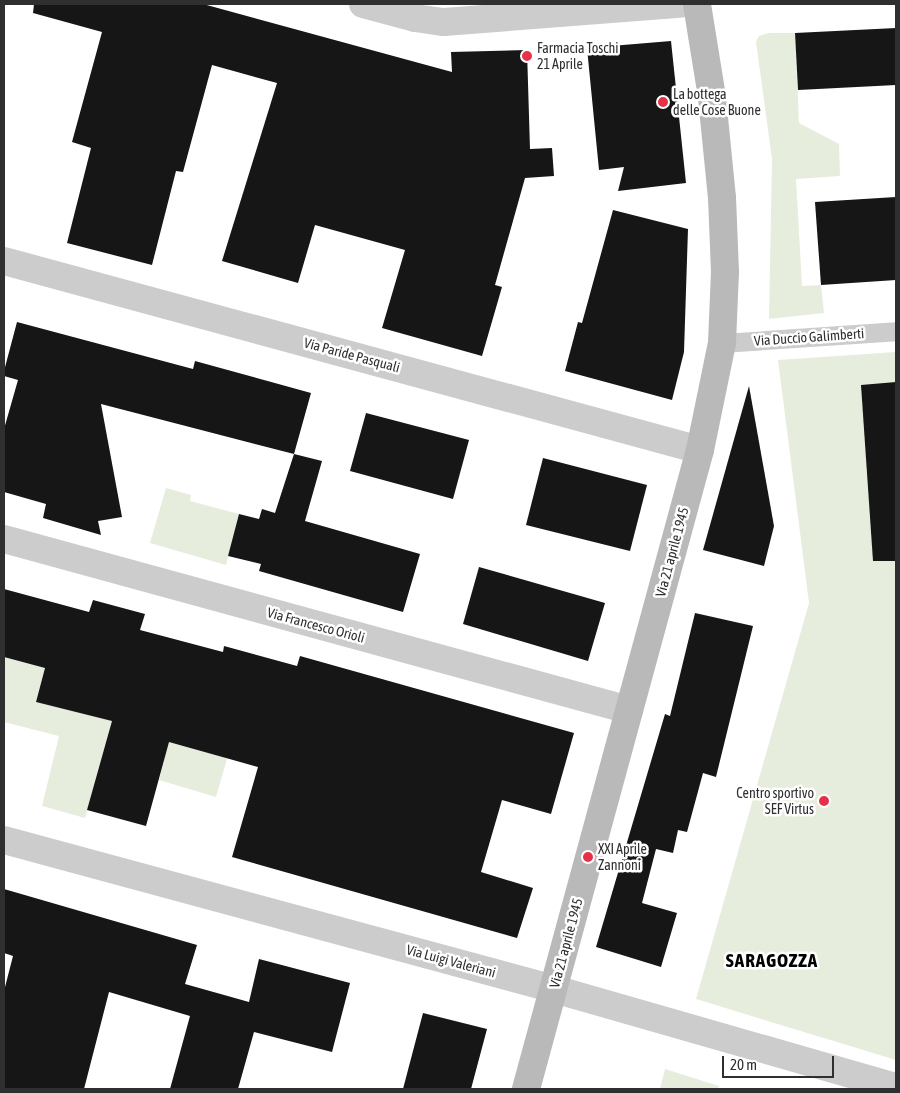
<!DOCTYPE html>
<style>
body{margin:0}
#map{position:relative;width:900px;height:1093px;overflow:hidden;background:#fff;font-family:"Asap Condensed",sans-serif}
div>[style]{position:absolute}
.green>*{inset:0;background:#e6eddd}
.building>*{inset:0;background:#161616}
.lane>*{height:19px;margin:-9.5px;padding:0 9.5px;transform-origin:9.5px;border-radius:9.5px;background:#ccc}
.street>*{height:28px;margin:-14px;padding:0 14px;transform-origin:14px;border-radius:14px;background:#ccc}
.secondary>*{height:28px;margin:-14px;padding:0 14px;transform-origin:14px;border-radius:14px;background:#b9b9b9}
.dots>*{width:14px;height:14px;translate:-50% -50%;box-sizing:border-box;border:2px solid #fff;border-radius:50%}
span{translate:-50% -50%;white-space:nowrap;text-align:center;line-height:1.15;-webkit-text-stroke:5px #fff;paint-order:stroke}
.poi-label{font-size:14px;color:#2f2f2f}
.left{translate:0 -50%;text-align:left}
.right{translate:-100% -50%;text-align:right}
.street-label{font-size:14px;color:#2f2f2f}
.district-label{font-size:19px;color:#000;font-weight:700;letter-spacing:1px}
.frame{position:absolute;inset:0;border:5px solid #2f2f2f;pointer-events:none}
.scale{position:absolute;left:722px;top:1056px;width:112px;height:22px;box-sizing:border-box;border:2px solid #2f2f2f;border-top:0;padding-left:6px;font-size:15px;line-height:18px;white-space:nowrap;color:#2f2f2f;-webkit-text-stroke:4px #fff;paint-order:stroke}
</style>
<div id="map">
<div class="green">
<div style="clip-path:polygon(769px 33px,795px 33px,799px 123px,839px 144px,840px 176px,796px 179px,802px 286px,821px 285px,824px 313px,769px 319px,772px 159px,756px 42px,759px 36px)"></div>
<div style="clip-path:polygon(896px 352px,896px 1060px,696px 999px,809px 603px,778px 360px)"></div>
<div style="clip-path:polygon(166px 488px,191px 495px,190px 501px,239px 514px,226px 565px,150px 543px)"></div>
<div style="clip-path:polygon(4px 657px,45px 668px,36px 702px,60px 708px,68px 683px,227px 759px,216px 797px,159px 780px,164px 761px,105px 746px,85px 818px,42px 806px,59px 736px,4px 722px)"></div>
<div style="clip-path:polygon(665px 1069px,719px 1086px,718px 1089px,660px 1089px)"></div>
</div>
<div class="building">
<div style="clip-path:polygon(34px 4px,203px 4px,452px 72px,451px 52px,527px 50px,530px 149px,552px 148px,554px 176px,525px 178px,495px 285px,502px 287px,482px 356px,382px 328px,405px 250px,315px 225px,298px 283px,222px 261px,277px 83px,212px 65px,183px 172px,176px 171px,152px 265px,67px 243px,91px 148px,72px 142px,102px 32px,33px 13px)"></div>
<div style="clip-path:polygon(896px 28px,896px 85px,798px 90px,795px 33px)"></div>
<div style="clip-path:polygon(671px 41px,686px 183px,618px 191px,624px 167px,599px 170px,587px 48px)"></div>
<div style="clip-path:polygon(896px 197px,896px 280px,821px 285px,815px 202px)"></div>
<div style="clip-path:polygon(613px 210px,688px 229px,684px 352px,672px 400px,565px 371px,578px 322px,582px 323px)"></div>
<div style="clip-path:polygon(17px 322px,193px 369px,195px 361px,311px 393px,294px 454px,101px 404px,122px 517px,98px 521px,101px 535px,43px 518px,46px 504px,4px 492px,4px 429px,18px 380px,4px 376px,4px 371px)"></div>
<div style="clip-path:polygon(896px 382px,896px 561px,873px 561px,861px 385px)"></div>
<div style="clip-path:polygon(749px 386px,774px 526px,764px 566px,703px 550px)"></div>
<div style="clip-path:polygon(366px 413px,469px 440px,453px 499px,350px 471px)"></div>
<div style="clip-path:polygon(294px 454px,322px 461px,305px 521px,420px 554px,403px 612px,259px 571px,261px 564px,228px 556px,239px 514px,259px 519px,262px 509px,275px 513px)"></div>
<div style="clip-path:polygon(543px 458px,647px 485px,630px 551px,526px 525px)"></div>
<div style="clip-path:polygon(479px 567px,605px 603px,588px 661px,463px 624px)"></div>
<div style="clip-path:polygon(4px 589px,89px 612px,93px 600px,145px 614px,140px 630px,223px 652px,224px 646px,297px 666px,300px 656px,574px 733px,551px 814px,502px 800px,481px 872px,533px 888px,517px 938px,232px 857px,258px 767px,169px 742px,146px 826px,87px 810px,112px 721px,36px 702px,45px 668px,4px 657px)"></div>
<div style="clip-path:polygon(695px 613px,753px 626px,716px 777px,703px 773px,687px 832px,678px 830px,673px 853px,656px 849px,642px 903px,677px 913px,661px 967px,596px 947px,665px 714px,670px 716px)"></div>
<div style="clip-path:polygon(4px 889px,197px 945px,185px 984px,249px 1002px,259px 959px,350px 983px,332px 1052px,254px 1032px,238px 1089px,170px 1089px,190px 1016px,109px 992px,84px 1089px,4px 1089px,4px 991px,13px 956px,4px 953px)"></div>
<div style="clip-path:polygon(423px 1013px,487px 1029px,471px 1089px,403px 1089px)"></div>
</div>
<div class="lane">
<div style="left:722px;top:343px;width:174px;rotate:-3.9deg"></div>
</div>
<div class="street">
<div style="left:363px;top:4px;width:54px;rotate:15.1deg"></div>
<div style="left:415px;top:18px;width:29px;rotate:8deg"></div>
<div style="left:444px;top:22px;width:236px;rotate:-4.4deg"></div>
<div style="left:4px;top:261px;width:721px;rotate:15.19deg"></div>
<div style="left:4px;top:539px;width:648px;rotate:15.3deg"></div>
<div style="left:4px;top:840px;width:570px;rotate:15.16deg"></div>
<div style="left:554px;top:989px;width:356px;rotate:16deg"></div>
</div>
<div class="secondary">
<div style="left:526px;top:1089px;width:662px;rotate:-74.77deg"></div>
<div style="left:700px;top:450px;width:109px;rotate:-78.4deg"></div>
<div style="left:722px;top:343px;width:71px;rotate:-87.6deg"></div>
<div style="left:725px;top:272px;width:74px;rotate:-92.3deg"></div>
<div style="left:722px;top:198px;width:101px;rotate:-95.7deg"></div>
<div style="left:712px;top:97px;width:94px;rotate:-99.2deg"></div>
</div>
<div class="dots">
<div style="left:527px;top:56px;background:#e73148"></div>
<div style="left:663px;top:102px;background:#e73148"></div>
<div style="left:824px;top:801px;background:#e73148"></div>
<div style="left:588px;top:857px;background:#e73148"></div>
</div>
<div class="poi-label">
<span class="left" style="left:537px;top:56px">Farmacia Toschi<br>21 Aprile</span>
<span class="left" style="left:673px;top:102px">La bottega<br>delle Cose Buone</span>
<span class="right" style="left:814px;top:801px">Centro sportivo<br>SEF Virtus</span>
<span class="left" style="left:598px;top:857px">XXI Aprile<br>Zannoni</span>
</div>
<div class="street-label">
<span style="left:809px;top:337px;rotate:-4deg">Via Duccio Galimberti</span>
<span style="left:352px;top:355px;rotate:15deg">Via Paride Pasquali</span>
<span style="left:672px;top:552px;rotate:-75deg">Via 21 aprile 1945</span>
<span style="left:316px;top:625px;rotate:15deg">Via Francesco Orioli</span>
<span style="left:566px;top:943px;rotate:-75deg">Via 21 aprile 1945</span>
<span style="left:451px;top:961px;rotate:15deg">Via Luigi Valeriani</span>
</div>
<div class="district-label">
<span style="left:772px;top:961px">SARAGOZZA</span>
</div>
<div class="frame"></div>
<div class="scale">20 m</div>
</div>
